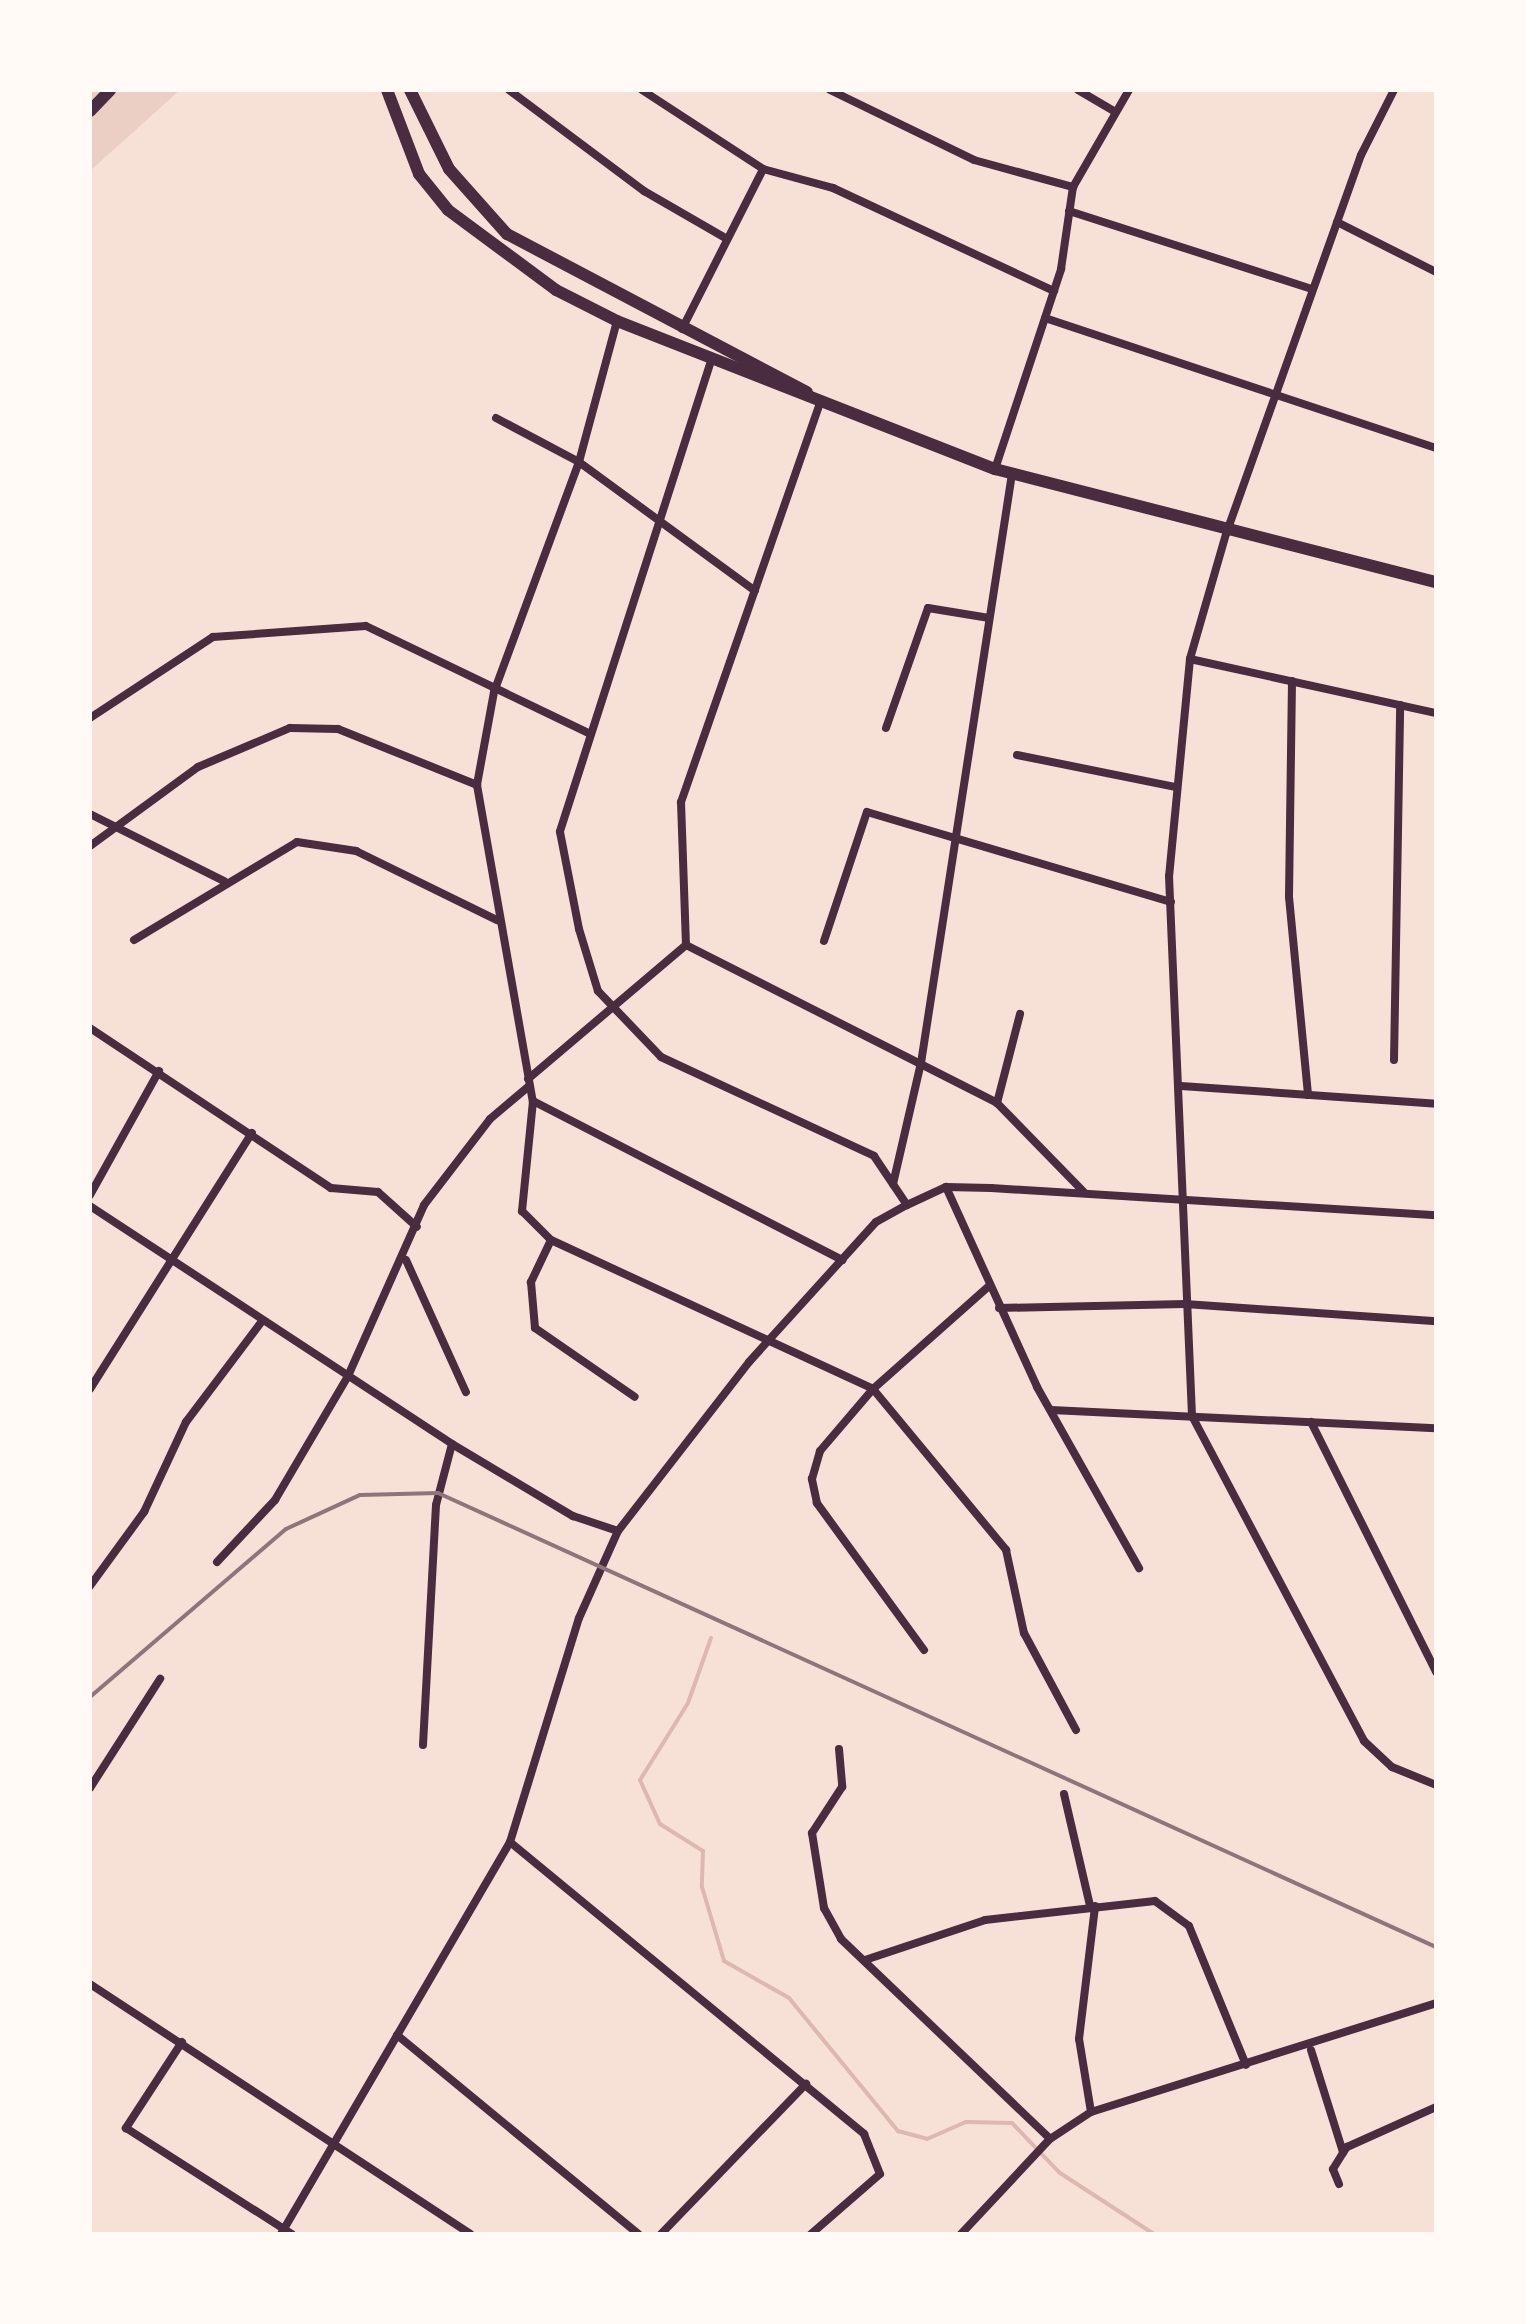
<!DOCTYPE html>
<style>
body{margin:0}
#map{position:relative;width:1526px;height:2324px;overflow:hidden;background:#f7e1d7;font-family:"Sofia Sans Condensed",sans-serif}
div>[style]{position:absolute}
.green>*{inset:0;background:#ebcfc5}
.stream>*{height:4px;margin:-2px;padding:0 2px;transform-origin:2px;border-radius:2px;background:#dcb8b0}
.minor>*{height:8px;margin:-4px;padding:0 4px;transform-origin:4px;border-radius:4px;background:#4a2c40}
.trunk>*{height:12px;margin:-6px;padding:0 6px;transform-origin:6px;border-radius:6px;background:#4a2c40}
.rail>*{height:4px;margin:-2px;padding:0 2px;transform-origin:2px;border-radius:2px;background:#8f747c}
span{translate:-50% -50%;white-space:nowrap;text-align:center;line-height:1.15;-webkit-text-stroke:10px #fffaf5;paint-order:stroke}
.frame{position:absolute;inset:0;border:92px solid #fffaf5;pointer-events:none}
</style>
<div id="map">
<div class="green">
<div style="clip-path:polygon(90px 90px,180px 90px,90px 171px)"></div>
</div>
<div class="stream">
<div style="left:711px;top:1638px;width:69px;rotate:109.5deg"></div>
<div style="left:688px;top:1703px;width:91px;rotate:121.9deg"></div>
<div style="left:640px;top:1780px;width:48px;rotate:65.6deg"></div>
<div style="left:660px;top:1824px;width:51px;rotate:32.1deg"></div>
<div style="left:703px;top:1851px;width:36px;rotate:92deg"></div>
<div style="left:702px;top:1887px;width:77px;rotate:73.4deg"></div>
<div style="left:724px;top:1961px;width:75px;rotate:29.6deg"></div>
<div style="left:789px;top:1998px;width:172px;rotate:50.7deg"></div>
<div style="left:898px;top:2131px;width:30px;rotate:15deg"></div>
<div style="left:927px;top:2139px;width:43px;rotate:-23.6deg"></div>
<div style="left:966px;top:2122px;width:46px;rotate:1.2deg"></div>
<div style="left:1012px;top:2123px;width:69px;rotate:46.2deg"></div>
<div style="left:1060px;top:2173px;width:112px;rotate:33deg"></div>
</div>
<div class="minor">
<div style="left:509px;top:90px;width:169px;rotate:36.8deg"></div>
<div style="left:644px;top:191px;width:96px;rotate:30deg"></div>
<div style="left:642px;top:90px;width:145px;rotate:33.1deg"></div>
<div style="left:830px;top:90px;width:160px;rotate:25.9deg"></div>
<div style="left:974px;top:160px;width:103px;rotate:15.3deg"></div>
<div style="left:1078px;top:90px;width:42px;rotate:30.3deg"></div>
<div style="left:1394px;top:90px;width:73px;rotate:116.9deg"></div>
<div style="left:1361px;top:155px;width:402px;rotate:109.6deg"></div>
<div style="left:1226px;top:534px;width:130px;rotate:106.1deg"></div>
<div style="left:1190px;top:659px;width:218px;rotate:95.5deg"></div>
<div style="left:1169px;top:876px;width:540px;rotate:87.56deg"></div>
<div style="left:1192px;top:1416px;width:368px;rotate:62.1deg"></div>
<div style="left:1364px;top:1741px;width:38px;rotate:43deg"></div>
<div style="left:1392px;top:1767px;width:48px;rotate:22.2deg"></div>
<div style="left:1069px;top:211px;width:255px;rotate:17.8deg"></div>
<div style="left:1337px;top:222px;width:111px;rotate:26.8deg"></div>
<div style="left:1045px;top:318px;width:412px;rotate:18.4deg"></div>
<div style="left:617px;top:321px;width:146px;rotate:105.1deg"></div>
<div style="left:579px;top:462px;width:245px;rotate:110.3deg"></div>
<div style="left:494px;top:692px;width:95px;rotate:100.4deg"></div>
<div style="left:477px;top:785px;width:321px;rotate:80deg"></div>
<div style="left:533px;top:1101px;width:111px;rotate:95.7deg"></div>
<div style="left:522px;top:1211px;width:41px;rotate:45deg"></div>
<div style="left:551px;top:1240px;width:355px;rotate:24.8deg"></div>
<div style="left:873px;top:1389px;width:154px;rotate:-41.6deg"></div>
<div style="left:682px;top:329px;width:179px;rotate:-63.1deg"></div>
<div style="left:763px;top:169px;width:73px;rotate:15.2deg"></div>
<div style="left:833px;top:188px;width:244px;rotate:25deg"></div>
<div style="left:710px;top:364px;width:491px;rotate:107.8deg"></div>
<div style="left:560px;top:832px;width:99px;rotate:78.9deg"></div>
<div style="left:579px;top:929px;width:65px;rotate:73deg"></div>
<div style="left:598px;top:991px;width:91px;rotate:46.3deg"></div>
<div style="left:661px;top:1057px;width:235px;rotate:24.9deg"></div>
<div style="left:874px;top:1156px;width:59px;rotate:56deg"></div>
<div style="left:820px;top:403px;width:423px;rotate:109.2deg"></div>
<div style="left:681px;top:802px;width:143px;rotate:88deg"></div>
<div style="left:686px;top:945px;width:349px;rotate:26.9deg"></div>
<div style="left:997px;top:1103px;width:124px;rotate:45.7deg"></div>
<div style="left:496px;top:418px;width:94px;rotate:27.9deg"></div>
<div style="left:579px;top:462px;width:218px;rotate:36.2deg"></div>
<div style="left:995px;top:469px;width:211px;rotate:-71.7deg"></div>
<div style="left:1061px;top:269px;width:83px;rotate:-81.7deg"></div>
<div style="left:1073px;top:187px;width:112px;rotate:-60deg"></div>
<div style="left:1190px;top:659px;width:252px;rotate:12.4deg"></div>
<div style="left:1292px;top:681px;width:216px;rotate:90.8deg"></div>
<div style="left:1289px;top:897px;width:199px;rotate:84.5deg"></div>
<div style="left:90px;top:718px;width:147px;rotate:-33.4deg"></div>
<div style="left:213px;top:637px;width:153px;rotate:-4.1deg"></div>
<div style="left:366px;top:626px;width:246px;rotate:25.7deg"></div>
<div style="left:886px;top:728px;width:127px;rotate:-70.7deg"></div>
<div style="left:928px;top:608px;width:62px;rotate:9.3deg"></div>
<div style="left:1017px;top:755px;width:161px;rotate:11.4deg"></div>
<div style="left:90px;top:814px;width:150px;rotate:26.6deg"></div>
<div style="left:90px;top:846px;width:134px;rotate:-36.2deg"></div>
<div style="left:198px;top:767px;width:100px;rotate:-23deg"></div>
<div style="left:290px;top:728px;width:48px;rotate:1.2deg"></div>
<div style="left:338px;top:729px;width:150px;rotate:21.9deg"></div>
<div style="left:134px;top:940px;width:190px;rotate:-31deg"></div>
<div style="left:297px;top:842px;width:60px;rotate:8.7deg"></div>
<div style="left:356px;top:851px;width:157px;rotate:26.1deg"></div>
<div style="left:824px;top:941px;width:136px;rotate:-71.6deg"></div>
<div style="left:867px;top:812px;width:317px;rotate:16.5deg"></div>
<div style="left:90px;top:1028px;width:289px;rotate:33.6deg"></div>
<div style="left:331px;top:1188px;width:47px;rotate:4.9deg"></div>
<div style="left:378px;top:1192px;width:52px;rotate:41.9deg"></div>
<div style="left:1394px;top:1060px;width:355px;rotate:-89deg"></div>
<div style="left:528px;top:1079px;width:207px;rotate:-40.3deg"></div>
<div style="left:1181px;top:1086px;width:256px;rotate:4deg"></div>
<div style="left:533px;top:1101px;width:348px;rotate:27.2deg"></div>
<div style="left:997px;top:1103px;width:92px;rotate:-75.5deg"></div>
<div style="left:893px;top:1184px;width:124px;rotate:-77deg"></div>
<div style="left:921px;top:1063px;width:596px;rotate:-81.22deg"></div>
<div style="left:946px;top:1187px;width:220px;rotate:65.5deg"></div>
<div style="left:1037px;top:1387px;width:208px;rotate:60.6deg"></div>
<div style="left:90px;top:1195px;width:142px;rotate:-60.9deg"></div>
<div style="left:90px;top:1206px;width:433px;rotate:33.3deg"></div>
<div style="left:551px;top:1240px;width:47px;rotate:115.5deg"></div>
<div style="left:531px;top:1282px;width:46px;rotate:85deg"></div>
<div style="left:535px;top:1328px;width:121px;rotate:34.6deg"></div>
<div style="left:406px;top:1260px;width:145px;rotate:65.6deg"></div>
<div style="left:999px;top:1308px;width:186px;rotate:-1.2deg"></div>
<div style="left:1185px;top:1304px;width:252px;rotate:3.9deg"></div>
<div style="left:90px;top:1389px;width:303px;rotate:-57.7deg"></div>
<div style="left:1051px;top:1410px;width:385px;rotate:2.7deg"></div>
<div style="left:1311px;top:1422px;width:280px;rotate:63.4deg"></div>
<div style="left:217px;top:1562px;width:85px;rotate:-46.9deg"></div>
<div style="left:275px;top:1500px;width:144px;rotate:-59.5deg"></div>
<div style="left:348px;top:1376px;width:187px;rotate:-66deg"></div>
<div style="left:424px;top:1205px;width:108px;rotate:-52.5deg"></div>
<div style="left:490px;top:1119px;width:51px;rotate:-40.2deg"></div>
<div style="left:90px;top:1586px;width:92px;rotate:-53.9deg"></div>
<div style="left:144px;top:1512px;width:99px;rotate:-65deg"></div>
<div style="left:186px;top:1422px;width:126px;rotate:-53deg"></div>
<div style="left:924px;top:1650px;width:182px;rotate:-126.1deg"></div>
<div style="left:817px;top:1503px;width:25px;rotate:-102deg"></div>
<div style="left:812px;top:1479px;width:29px;rotate:-74deg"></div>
<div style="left:820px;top:1451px;width:82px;rotate:-49.5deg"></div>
<div style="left:873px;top:1389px;width:209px;rotate:50.4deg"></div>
<div style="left:1006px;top:1550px;width:85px;rotate:77.8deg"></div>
<div style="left:1024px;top:1633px;width:110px;rotate:61.8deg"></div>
<div style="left:423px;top:1745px;width:240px;rotate:-86.9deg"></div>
<div style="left:436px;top:1505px;width:63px;rotate:-75.3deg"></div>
<div style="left:452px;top:1444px;width:141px;rotate:30.8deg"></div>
<div style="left:573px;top:1516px;width:47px;rotate:18.4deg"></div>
<div style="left:618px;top:1531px;width:214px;rotate:-52.2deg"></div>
<div style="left:749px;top:1362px;width:189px;rotate:-47.8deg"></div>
<div style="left:876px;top:1222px;width:35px;rotate:-29deg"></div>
<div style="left:907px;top:1205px;width:43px;rotate:-24.8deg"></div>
<div style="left:946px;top:1187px;width:45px;rotate:1.3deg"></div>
<div style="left:991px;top:1188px;width:446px;rotate:3.5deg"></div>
<div style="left:839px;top:1749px;width:38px;rotate:85deg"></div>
<div style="left:842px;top:1787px;width:55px;rotate:123.1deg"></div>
<div style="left:812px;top:1833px;width:76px;rotate:80.9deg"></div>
<div style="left:824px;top:1908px;width:35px;rotate:61deg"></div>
<div style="left:841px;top:1939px;width:289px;rotate:43.7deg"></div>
<div style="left:90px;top:1788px;width:130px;rotate:-57.3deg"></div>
<div style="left:1064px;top:1794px;width:115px;rotate:76.9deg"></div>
<div style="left:510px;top:1842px;width:459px;rotate:39.5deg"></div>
<div style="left:864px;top:2134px;width:43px;rotate:68.2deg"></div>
<div style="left:880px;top:2174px;width:91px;rotate:139deg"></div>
<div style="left:865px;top:1960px;width:126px;rotate:-18.4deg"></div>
<div style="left:985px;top:1920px;width:171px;rotate:-6.4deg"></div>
<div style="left:1155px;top:1901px;width:42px;rotate:36.3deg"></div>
<div style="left:1189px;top:1926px;width:150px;rotate:67.7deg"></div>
<div style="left:90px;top:1984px;width:455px;rotate:33.3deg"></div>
<div style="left:397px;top:2035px;width:313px;rotate:39.5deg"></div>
<div style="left:182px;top:2042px;width:103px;rotate:123.1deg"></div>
<div style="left:126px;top:2128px;width:197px;rotate:32.6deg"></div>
<div style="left:1311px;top:2050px;width:107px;rotate:72.6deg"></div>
<div style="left:1091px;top:2112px;width:74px;rotate:-99.3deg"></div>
<div style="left:1079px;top:2039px;width:134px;rotate:-83.1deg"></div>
<div style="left:1339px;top:2184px;width:16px;rotate:-112deg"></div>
<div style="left:1333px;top:2169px;width:26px;rotate:-58deg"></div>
<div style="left:1347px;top:2147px;width:98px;rotate:-24.2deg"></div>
<div style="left:281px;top:2234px;width:454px;rotate:-59.7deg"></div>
<div style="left:510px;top:1842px;width:234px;rotate:-72.9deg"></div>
<div style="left:579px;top:1618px;width:95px;rotate:-65.9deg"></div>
<div style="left:661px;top:2234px;width:209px;rotate:-46deg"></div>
<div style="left:961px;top:2234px;width:130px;rotate:-46.9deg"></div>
<div style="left:1050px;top:2139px;width:49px;rotate:-33.4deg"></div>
<div style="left:1091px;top:2112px;width:362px;rotate:-17.5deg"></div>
</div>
<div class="trunk">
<div style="left:387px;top:90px;width:90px;rotate:69.1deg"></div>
<div style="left:419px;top:174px;width:46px;rotate:51.1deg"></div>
<div style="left:448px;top:210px;width:134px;rotate:36.5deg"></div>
<div style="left:556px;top:290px;width:68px;rotate:26.9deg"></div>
<div style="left:617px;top:321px;width:406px;rotate:21.4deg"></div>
<div style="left:995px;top:469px;width:455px;rotate:14.4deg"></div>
<div style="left:410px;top:90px;width:88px;rotate:63.7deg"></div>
<div style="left:449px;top:169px;width:87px;rotate:48.3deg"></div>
<div style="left:507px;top:234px;width:339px;rotate:27.8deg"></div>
<div style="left:90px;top:111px;width:29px;rotate:-46deg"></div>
</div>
<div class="rail">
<div style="left:90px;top:1697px;width:258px;rotate:-40.6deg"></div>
<div style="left:286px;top:1529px;width:81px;rotate:-24.7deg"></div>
<div style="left:360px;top:1495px;width:78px;rotate:-1.5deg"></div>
<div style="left:438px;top:1493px;width:1096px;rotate:24.46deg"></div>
</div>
<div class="frame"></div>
</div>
